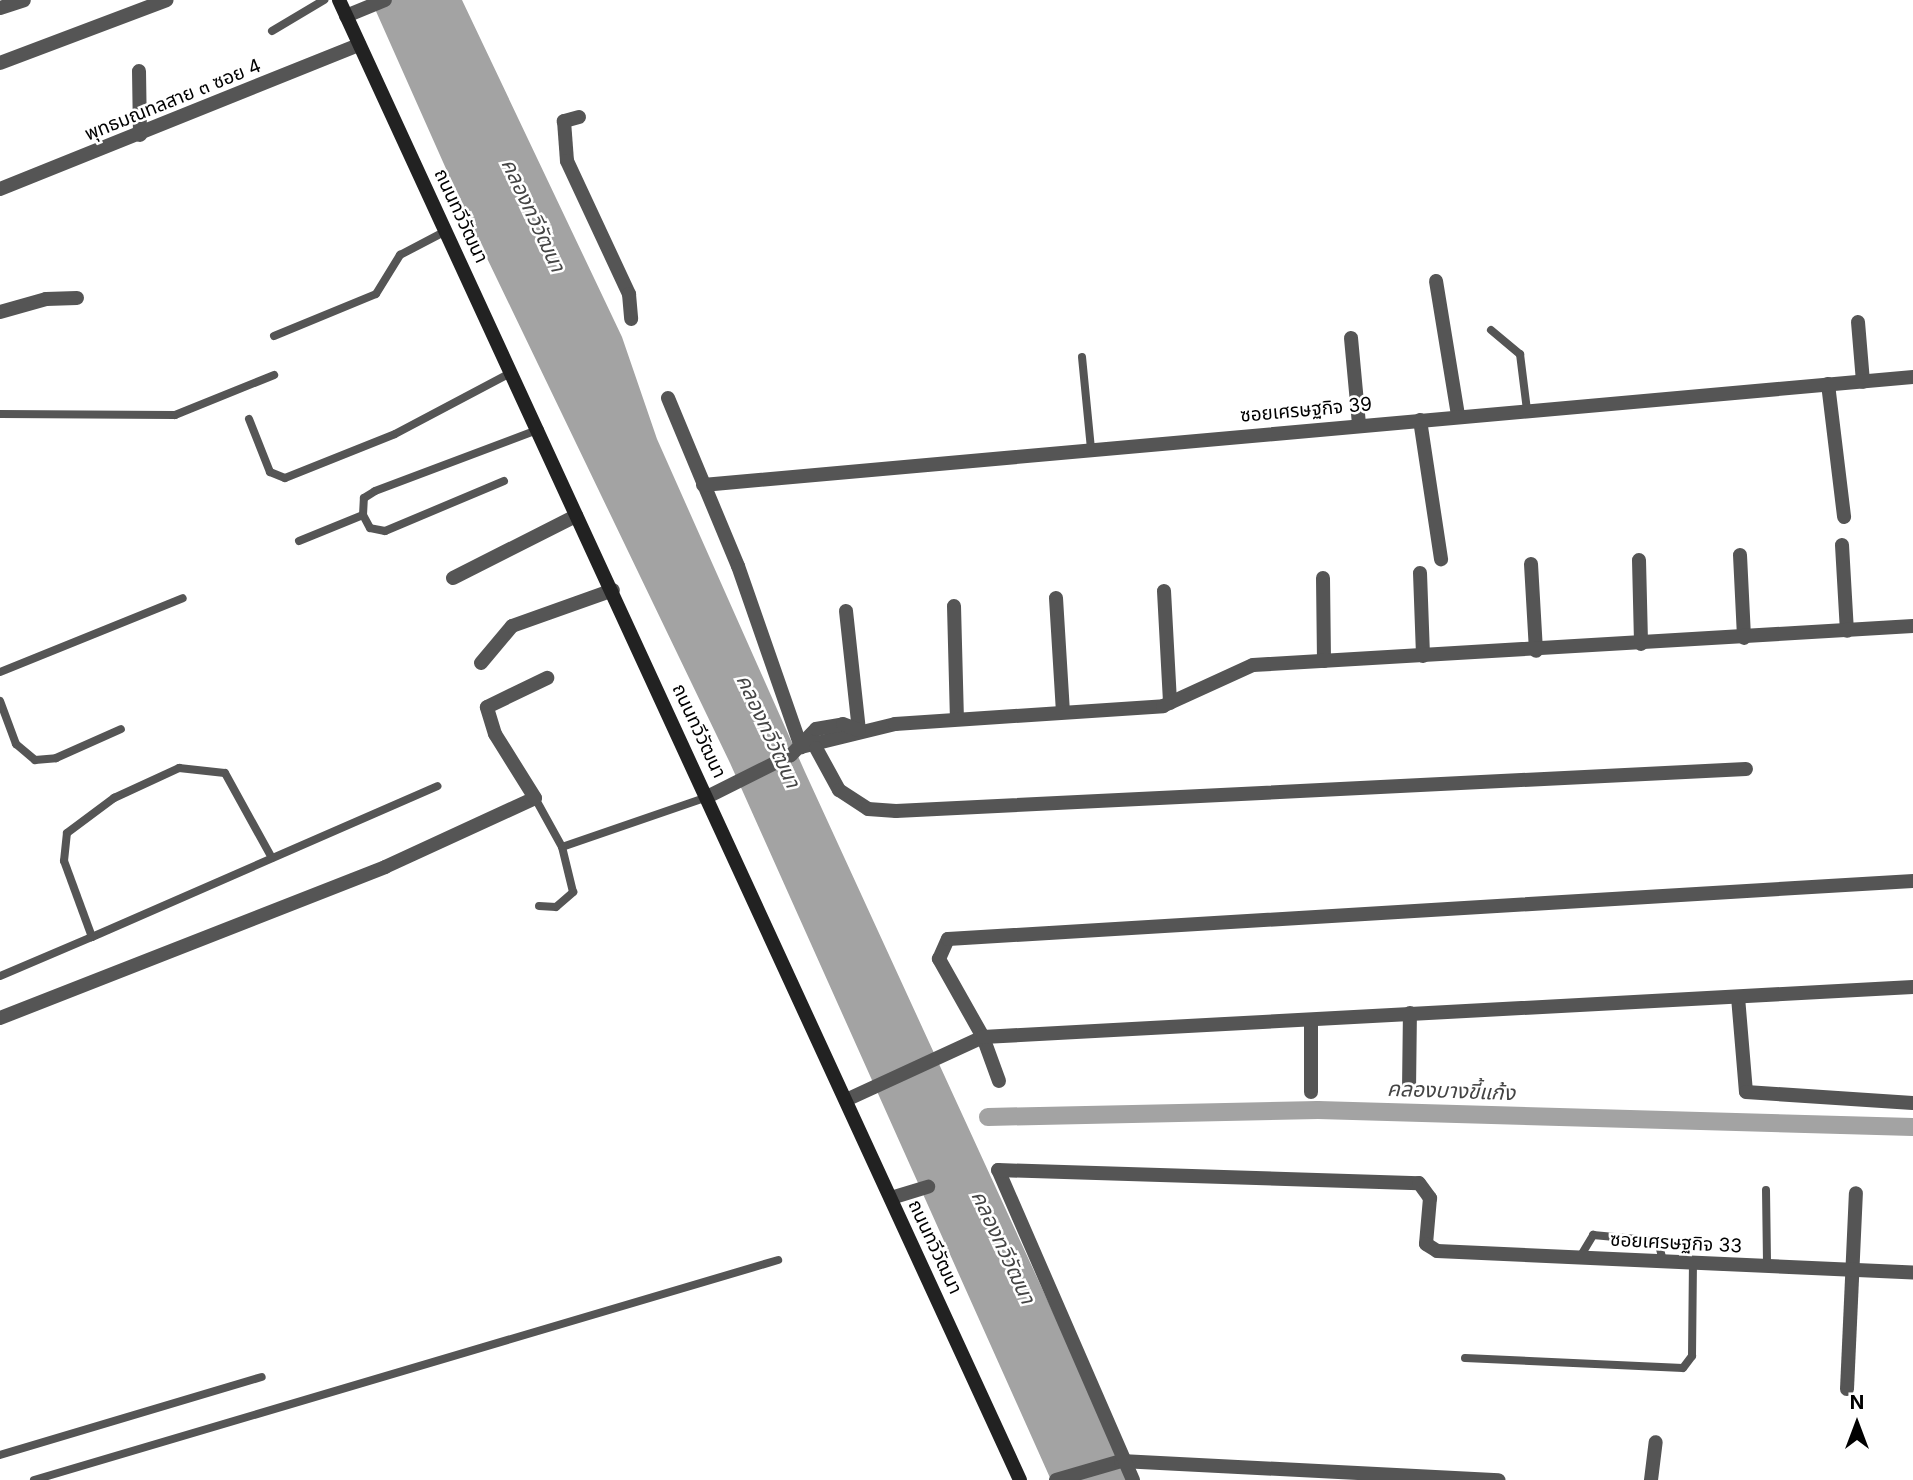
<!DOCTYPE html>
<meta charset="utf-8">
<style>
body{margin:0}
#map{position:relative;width:1913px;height:1480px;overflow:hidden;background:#fff;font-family:Inter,"Noto Sans Thai",sans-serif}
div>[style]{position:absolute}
.water>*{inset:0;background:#a3a3a3}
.canal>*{height:18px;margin:-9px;padding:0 9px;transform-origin:9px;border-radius:9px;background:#a3a3a3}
.lane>*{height:8px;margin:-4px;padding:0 4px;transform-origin:4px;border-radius:4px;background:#555}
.street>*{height:14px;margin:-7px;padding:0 7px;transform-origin:7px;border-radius:7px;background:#555}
.secondary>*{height:14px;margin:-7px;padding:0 7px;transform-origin:7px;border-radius:7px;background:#222}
span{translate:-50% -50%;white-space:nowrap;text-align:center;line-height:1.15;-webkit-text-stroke:5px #fff;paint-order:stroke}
.street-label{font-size:19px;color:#000}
.water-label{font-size:21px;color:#444;font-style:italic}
.north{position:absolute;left:1822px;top:1389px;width:70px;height:70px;-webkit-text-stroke:5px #fff;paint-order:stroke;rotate:0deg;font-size:19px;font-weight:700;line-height:28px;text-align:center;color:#000}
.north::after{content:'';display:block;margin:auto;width:24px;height:32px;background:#000;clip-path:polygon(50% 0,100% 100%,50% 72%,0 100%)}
</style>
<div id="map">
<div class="water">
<div style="clip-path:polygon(371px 0,462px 0,622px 337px,657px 439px,805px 772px,1130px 1480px,1051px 1480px,730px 763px,471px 225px)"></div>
</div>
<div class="canal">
<div style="left:988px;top:1117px;width:330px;rotate:-1.2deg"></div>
<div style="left:1318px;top:1110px;width:595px;rotate:1.64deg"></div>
</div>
<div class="lane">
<div style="left:272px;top:31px;width:61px;rotate:-30.8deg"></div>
<div style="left:1491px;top:330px;width:38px;rotate:40deg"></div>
<div style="left:1520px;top:354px;width:56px;rotate:82.9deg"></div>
<div style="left:274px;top:336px;width:110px;rotate:-22.4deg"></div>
<div style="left:376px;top:294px;width:46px;rotate:-58.4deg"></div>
<div style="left:400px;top:255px;width:52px;rotate:-27.6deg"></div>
<div style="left:1082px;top:357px;width:91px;rotate:84.4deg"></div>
<div style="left:0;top:414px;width:175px;rotate:0.3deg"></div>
<div style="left:175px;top:415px;width:107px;rotate:-22deg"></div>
<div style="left:249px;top:419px;width:57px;rotate:68.4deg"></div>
<div style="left:270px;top:472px;width:16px;rotate:22deg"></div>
<div style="left:285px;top:478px;width:118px;rotate:-21.8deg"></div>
<div style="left:395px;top:434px;width:132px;rotate:-27.9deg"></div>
<div style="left:504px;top:481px;width:129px;rotate:157.2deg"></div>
<div style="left:385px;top:531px;width:15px;rotate:-169deg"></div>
<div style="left:370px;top:528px;width:15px;rotate:-118deg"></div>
<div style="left:363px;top:515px;width:17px;rotate:-87deg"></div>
<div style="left:364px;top:498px;width:13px;rotate:-32deg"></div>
<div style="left:375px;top:491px;width:176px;rotate:-20.6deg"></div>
<div style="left:299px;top:541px;width:69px;rotate:-22.1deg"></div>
<div style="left:0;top:672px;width:197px;rotate:-22deg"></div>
<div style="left:0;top:701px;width:46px;rotate:69.6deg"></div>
<div style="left:16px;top:744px;width:25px;rotate:40deg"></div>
<div style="left:35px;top:760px;width:21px;rotate:-5deg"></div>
<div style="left:56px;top:758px;width:71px;rotate:-24deg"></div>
<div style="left:535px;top:798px;width:56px;rotate:61.1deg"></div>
<div style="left:562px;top:847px;width:153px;rotate:-19deg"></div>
<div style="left:539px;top:906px;width:17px;rotate:3deg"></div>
<div style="left:556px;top:907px;width:23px;rotate:-41deg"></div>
<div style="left:573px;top:892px;width:46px;rotate:-103.7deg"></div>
<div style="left:92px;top:937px;width:377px;rotate:-23.6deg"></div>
<div style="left:0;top:976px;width:100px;rotate:-23deg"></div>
<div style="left:92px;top:937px;width:81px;rotate:-110.2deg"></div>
<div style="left:64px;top:861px;width:28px;rotate:-84deg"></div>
<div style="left:67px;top:833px;width:59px;rotate:-36.7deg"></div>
<div style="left:114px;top:798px;width:72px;rotate:-24.8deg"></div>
<div style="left:179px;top:768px;width:46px;rotate:6.2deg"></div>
<div style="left:225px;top:773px;width:97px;rotate:61.1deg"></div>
<div style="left:1766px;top:1190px;width:76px;rotate:89.2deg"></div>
<div style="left:1580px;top:1257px;width:26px;rotate:-59deg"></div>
<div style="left:1593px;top:1235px;width:65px;rotate:5.3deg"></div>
<div style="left:1658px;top:1241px;width:21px;rotate:76deg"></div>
<div style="left:1465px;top:1358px;width:218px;rotate:2.6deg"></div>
<div style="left:1683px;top:1368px;width:15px;rotate:-53deg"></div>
<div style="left:1692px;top:1356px;width:93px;rotate:-89.4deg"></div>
<div style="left:0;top:1455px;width:273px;rotate:-16.6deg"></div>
<div style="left:34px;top:1480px;width:776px;rotate:-16.47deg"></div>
</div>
<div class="street">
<div style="left:0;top:8px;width:25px;rotate:-18deg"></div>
<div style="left:346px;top:16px;width:42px;rotate:-22.3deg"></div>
<div style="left:0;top:63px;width:178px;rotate:-20.7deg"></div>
<div style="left:139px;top:71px;width:64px;rotate:89.1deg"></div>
<div style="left:579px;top:117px;width:16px;rotate:165deg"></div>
<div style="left:564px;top:121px;width:40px;rotate:85.7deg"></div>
<div style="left:567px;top:161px;width:147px;rotate:65deg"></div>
<div style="left:629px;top:294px;width:25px;rotate:85deg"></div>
<div style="left:0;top:189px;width:387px;rotate:-21.9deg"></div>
<div style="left:1436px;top:281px;width:137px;rotate:80.7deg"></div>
<div style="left:0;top:312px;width:48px;rotate:-15.8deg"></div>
<div style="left:46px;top:299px;width:31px;rotate:-2deg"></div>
<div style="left:1858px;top:322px;width:60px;rotate:85.2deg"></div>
<div style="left:1351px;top:338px;width:87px;rotate:84.7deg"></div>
<div style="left:1828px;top:384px;width:134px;rotate:83.1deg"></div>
<div style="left:668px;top:398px;width:182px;rotate:67.4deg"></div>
<div style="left:738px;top:566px;width:192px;rotate:70.8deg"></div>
<div style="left:1420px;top:420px;width:141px;rotate:81.4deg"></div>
<div style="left:703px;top:485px;width:1215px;rotate:-5.1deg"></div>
<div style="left:1842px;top:545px;width:86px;rotate:86.7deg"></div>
<div style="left:1740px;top:555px;width:83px;rotate:87.2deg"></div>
<div style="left:1639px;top:560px;width:84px;rotate:88.6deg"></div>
<div style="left:1531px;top:564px;width:87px;rotate:86.7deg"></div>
<div style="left:1420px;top:573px;width:83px;rotate:87.9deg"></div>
<div style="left:453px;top:578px;width:138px;rotate:-26.8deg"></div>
<div style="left:1323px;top:578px;width:83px;rotate:89.3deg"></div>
<div style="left:1164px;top:591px;width:112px;rotate:86.9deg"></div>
<div style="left:1056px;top:598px;width:113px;rotate:86.5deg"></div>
<div style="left:954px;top:606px;width:112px;rotate:88.5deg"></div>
<div style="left:846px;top:611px;width:120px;rotate:83.8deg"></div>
<div style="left:481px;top:663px;width:48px;rotate:-50deg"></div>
<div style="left:512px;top:626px;width:107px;rotate:-19.6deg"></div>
<div style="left:801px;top:747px;width:97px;rotate:-13.7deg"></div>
<div style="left:895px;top:724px;width:269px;rotate:-3.8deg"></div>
<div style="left:1163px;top:706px;width:99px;rotate:-24.5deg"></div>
<div style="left:1253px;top:665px;width:661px;rotate:-3.38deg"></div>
<div style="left:816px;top:748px;width:48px;rotate:61.3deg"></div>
<div style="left:839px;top:790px;width:35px;rotate:33deg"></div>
<div style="left:868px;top:809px;width:28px;rotate:4deg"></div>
<div style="left:896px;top:811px;width:851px;rotate:-2.83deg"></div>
<div style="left:707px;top:797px;width:94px;rotate:-26.6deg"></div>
<div style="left:791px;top:755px;width:36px;rotate:-46deg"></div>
<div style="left:816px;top:729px;width:27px;rotate:-10deg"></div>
<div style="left:843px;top:724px;width:17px;rotate:21deg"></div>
<div style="left:1738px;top:997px;width:95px;rotate:85.2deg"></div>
<div style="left:1746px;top:1092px;width:167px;rotate:3.8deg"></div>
<div style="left:0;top:1018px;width:414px;rotate:-21.4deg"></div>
<div style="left:385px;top:867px;width:165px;rotate:-24.7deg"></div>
<div style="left:535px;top:798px;width:75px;rotate:-122deg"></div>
<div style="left:495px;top:734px;width:28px;rotate:-107deg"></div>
<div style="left:487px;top:707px;width:67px;rotate:-25.8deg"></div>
<div style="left:1311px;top:1020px;width:72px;rotate:90deg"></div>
<div style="left:999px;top:1081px;width:47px;rotate:-110deg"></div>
<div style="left:983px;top:1037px;width:90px;rotate:-119.4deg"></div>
<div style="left:939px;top:959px;width:22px;rotate:-66deg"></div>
<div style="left:948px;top:939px;width:967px;rotate:-3.44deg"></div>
<div style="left:1409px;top:1090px;width:77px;rotate:-89.3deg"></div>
<div style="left:846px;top:1100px;width:151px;rotate:-24.7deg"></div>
<div style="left:983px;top:1037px;width:931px;rotate:-3.08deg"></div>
<div style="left:891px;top:1198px;width:39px;rotate:-17deg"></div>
<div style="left:1847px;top:1389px;width:196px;rotate:-87.4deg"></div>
<div style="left:1056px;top:1480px;width:68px;rotate:-16.3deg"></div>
<div style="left:1121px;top:1461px;width:378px;rotate:2.9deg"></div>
<div style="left:1133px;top:1480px;width:338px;rotate:-113.5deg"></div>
<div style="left:998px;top:1170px;width:421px;rotate:1.8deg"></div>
<div style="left:1419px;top:1183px;width:19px;rotate:54deg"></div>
<div style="left:1430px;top:1198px;width:46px;rotate:95deg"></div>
<div style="left:1426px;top:1244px;width:13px;rotate:32deg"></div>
<div style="left:1437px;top:1251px;width:477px;rotate:2.6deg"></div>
<div style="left:1651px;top:1480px;width:38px;rotate:-83deg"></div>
</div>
<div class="secondary">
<div style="left:339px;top:0;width:1629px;rotate:65.29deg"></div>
</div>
<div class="street-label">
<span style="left:173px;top:100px;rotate:-22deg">พุทธมณทลสาย ๓ ซอย 4</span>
<span style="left:461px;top:216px;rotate:65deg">ถนนทวีวัฒนา</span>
<span style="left:1306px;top:410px;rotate:-5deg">ซอยเศรษฐกิจ 39</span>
<span style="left:699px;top:731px;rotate:65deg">ถนนทวีวัฒนา</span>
<span style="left:1676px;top:1243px;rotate:3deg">ซอยเศรษฐกิจ 33</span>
<span style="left:935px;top:1247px;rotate:65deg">ถนนทวีวัฒนา</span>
</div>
<div class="water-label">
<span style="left:533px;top:215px;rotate:65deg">คลองทวีวัฒนา</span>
<span style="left:768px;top:731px;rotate:65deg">คลองทวีวัฒนา</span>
<span style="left:1451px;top:1091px;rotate:2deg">คลองบางขี้แก้ง</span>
<span style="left:1003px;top:1247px;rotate:65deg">คลองทวีวัฒนา</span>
</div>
<div class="north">N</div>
</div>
